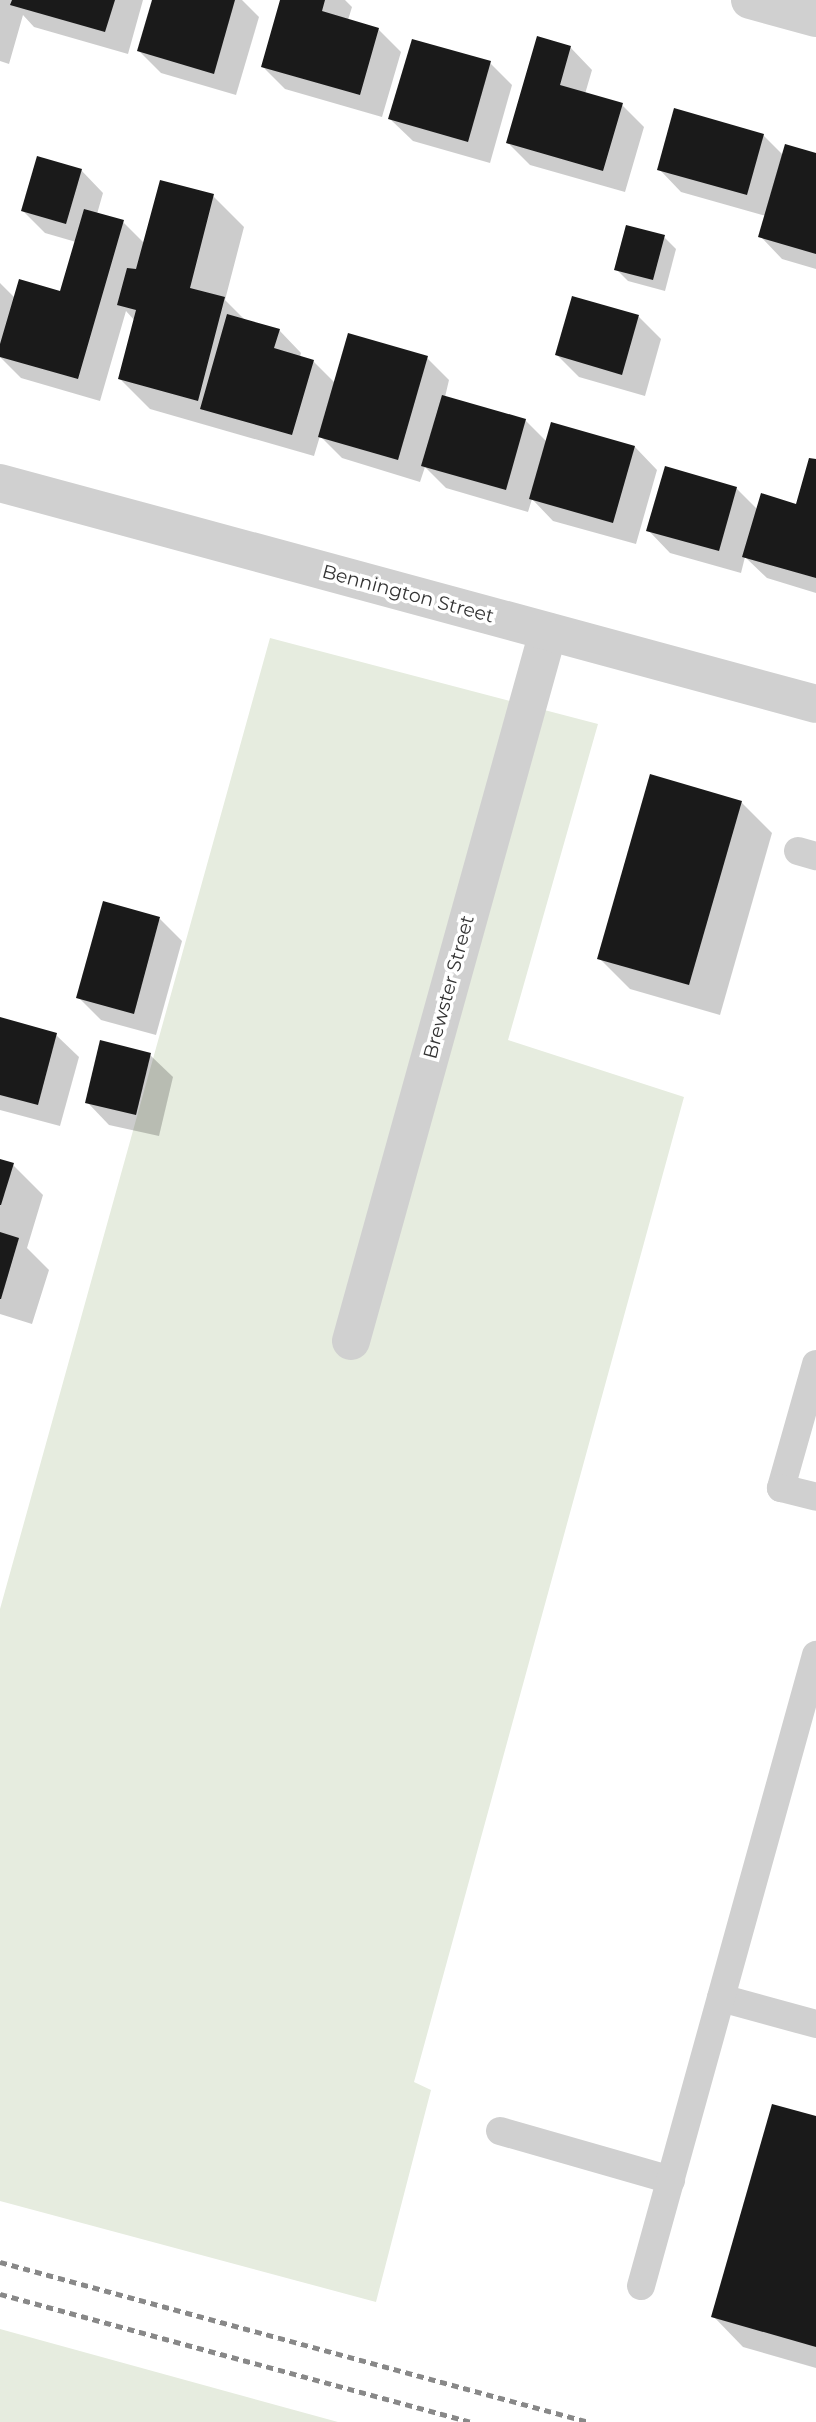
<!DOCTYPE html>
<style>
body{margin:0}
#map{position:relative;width:816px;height:2422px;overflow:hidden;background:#fff;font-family:Montserrat,sans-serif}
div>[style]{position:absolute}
.green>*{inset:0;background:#e6ecdf}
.shadow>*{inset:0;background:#0003}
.building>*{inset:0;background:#1a1a1a}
.service>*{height:28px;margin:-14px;padding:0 14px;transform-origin:14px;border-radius:14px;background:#d0d0d0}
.minor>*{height:38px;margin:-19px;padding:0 19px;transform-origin:19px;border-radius:19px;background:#d0d0d0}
.tertiary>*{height:38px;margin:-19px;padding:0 19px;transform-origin:19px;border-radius:19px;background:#d0d0d0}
.rail>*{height:5px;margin-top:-2.5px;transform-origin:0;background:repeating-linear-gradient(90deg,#888 0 7px,transparent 0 12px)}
span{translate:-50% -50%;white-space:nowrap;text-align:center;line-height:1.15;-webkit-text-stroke:7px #fff;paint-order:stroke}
.street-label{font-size:19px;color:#333}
</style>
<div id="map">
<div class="green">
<div style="clip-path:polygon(270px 638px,598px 724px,508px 1040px,684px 1097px,414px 2082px,431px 2090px,376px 2302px,0 2201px,0 1609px)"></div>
<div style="clip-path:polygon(0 2329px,338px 2422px,0 2422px)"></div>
</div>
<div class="shadow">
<div style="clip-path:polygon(0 0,143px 0,128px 54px,34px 27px,23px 15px,9px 64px,0 61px)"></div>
<div style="clip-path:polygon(154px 0,242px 0,259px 17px,236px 95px,161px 73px,139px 51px)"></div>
<div style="clip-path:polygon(282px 0,345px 0,352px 7px,348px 20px,378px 29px,401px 52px,382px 117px,285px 89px,263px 67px)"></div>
<div style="clip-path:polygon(570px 47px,592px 70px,585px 94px,622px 105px,644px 127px,625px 192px,530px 165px,508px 143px)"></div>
<div style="clip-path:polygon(490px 63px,512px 85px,490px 163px,413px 141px,390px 119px)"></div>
<div style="clip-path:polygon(763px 135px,783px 155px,816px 155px,816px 269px,782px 259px,760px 236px,766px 216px,681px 192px,659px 169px)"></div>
<div style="clip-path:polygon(81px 170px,103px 193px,97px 214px,123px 222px,145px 244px,213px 196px,244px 227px,225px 300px,246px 321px,279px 330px,301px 353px,300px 357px,313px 361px,335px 383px,427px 358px,449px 380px,445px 397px,525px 420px,547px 442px,635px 447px,657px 470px,636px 544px,553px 521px,532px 499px,528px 512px,446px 488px,425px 467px,420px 482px,342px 458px,320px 436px,314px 456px,150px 409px,120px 379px,135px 321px,126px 311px,100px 401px,21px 378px,0 357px,0 283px,15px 298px,61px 293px,76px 242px,45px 233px,23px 211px)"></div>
<div style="clip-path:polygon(664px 237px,676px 249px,665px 291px,628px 281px,616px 269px)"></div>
<div style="clip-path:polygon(573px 298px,639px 317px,661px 339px,645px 396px,579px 377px,557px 355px)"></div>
<div style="clip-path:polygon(816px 461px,816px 593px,767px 578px,745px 557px,741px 573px,670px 553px,648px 530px,736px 488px,758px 510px,797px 506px)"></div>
<div style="clip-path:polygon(741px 802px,772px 833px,720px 1015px,630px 989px,599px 958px)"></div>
<div style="clip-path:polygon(160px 919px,182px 941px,156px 1035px,101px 1020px,78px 997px)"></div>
<div style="clip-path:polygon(0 1019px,56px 1035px,79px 1057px,60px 1126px,0 1110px)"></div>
<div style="clip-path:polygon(150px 1055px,173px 1077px,159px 1136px,109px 1125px,87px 1102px)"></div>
<div style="clip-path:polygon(0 1161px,13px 1165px,43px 1195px,27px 1248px,49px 1270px,32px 1324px,0 1314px)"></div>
<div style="clip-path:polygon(816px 2118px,816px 2368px,743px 2347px,713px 2316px)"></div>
</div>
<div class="building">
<div style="clip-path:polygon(12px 0,115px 0,105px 32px,10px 5px)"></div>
<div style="clip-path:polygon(152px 0,235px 0,214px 74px,137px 51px)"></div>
<div style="clip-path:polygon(280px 0,325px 0,322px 11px,379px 28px,360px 95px,261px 67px)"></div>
<div style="clip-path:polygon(537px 36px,571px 46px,560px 85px,623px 103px,603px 171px,506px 143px)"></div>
<div style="clip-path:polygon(412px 39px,491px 61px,468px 142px,388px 119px)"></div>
<div style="clip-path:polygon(674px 108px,764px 134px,747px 195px,657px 170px)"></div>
<div style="clip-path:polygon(785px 144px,816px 153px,816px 254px,758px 237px)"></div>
<div style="clip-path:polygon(37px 156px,82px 169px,66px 224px,21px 211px)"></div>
<div style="clip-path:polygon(160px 180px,214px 194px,190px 288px,225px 297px,198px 401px,118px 379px,136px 310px,117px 305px,127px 268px,136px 269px)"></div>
<div style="clip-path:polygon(84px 209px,124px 220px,78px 379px,0 357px,0 344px,19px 279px,60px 291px)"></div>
<div style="clip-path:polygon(626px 225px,665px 235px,653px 280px,614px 270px)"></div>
<div style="clip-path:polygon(572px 296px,639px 315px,622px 375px,555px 355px)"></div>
<div style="clip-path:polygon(227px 314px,280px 329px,274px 348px,314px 360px,292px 435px,200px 409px)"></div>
<div style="clip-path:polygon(348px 333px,428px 356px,398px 460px,318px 437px)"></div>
<div style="clip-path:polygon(442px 395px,526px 419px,506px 490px,421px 466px)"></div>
<div style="clip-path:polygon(551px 422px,635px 446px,613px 523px,529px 499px)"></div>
<div style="clip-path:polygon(809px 458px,816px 459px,816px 578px,742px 557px,761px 493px,796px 504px)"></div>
<div style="clip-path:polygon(665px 466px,737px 487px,719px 551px,646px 531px)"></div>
<div style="clip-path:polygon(650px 774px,742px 801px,689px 985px,597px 959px)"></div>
<div style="clip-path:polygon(103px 901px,160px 917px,134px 1014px,76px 998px)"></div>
<div style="clip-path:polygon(0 1017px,57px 1033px,38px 1105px,0 1095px)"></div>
<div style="clip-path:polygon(100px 1040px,151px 1053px,136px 1115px,85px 1103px)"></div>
<div style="clip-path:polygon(0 1159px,14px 1163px,1px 1205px,0 1205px)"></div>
<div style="clip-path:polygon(0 1232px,19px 1238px,1px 1299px,0 1299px)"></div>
<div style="clip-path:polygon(772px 2104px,816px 2116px,816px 2347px,711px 2317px)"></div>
</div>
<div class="service">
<div style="left:798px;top:851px;width:19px;rotate:16deg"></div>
<div style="left:816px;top:1364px;width:129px;rotate:105.8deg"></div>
<div style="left:781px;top:1488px;width:36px;rotate:14deg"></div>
<div style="left:721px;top:1998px;width:98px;rotate:15.3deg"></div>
<div style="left:500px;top:2131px;width:178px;rotate:16deg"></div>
<div style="left:641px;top:2286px;width:655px;rotate:-74.5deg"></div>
</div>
<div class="minor">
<div style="left:750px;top:0;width:68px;rotate:15.3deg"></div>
<div style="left:351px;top:1341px;width:736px;rotate:-74.47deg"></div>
</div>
<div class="tertiary">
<div style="left:0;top:483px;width:845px;rotate:15.15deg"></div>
</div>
<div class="rail">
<div style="left:0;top:2262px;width:610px;rotate:15.2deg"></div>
<div style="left:0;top:2294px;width:487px;rotate:15.2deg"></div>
</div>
<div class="street-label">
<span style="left:408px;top:594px;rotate:15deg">Bennington Street</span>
<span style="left:449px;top:987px;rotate:-75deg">Brewster Street</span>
</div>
</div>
